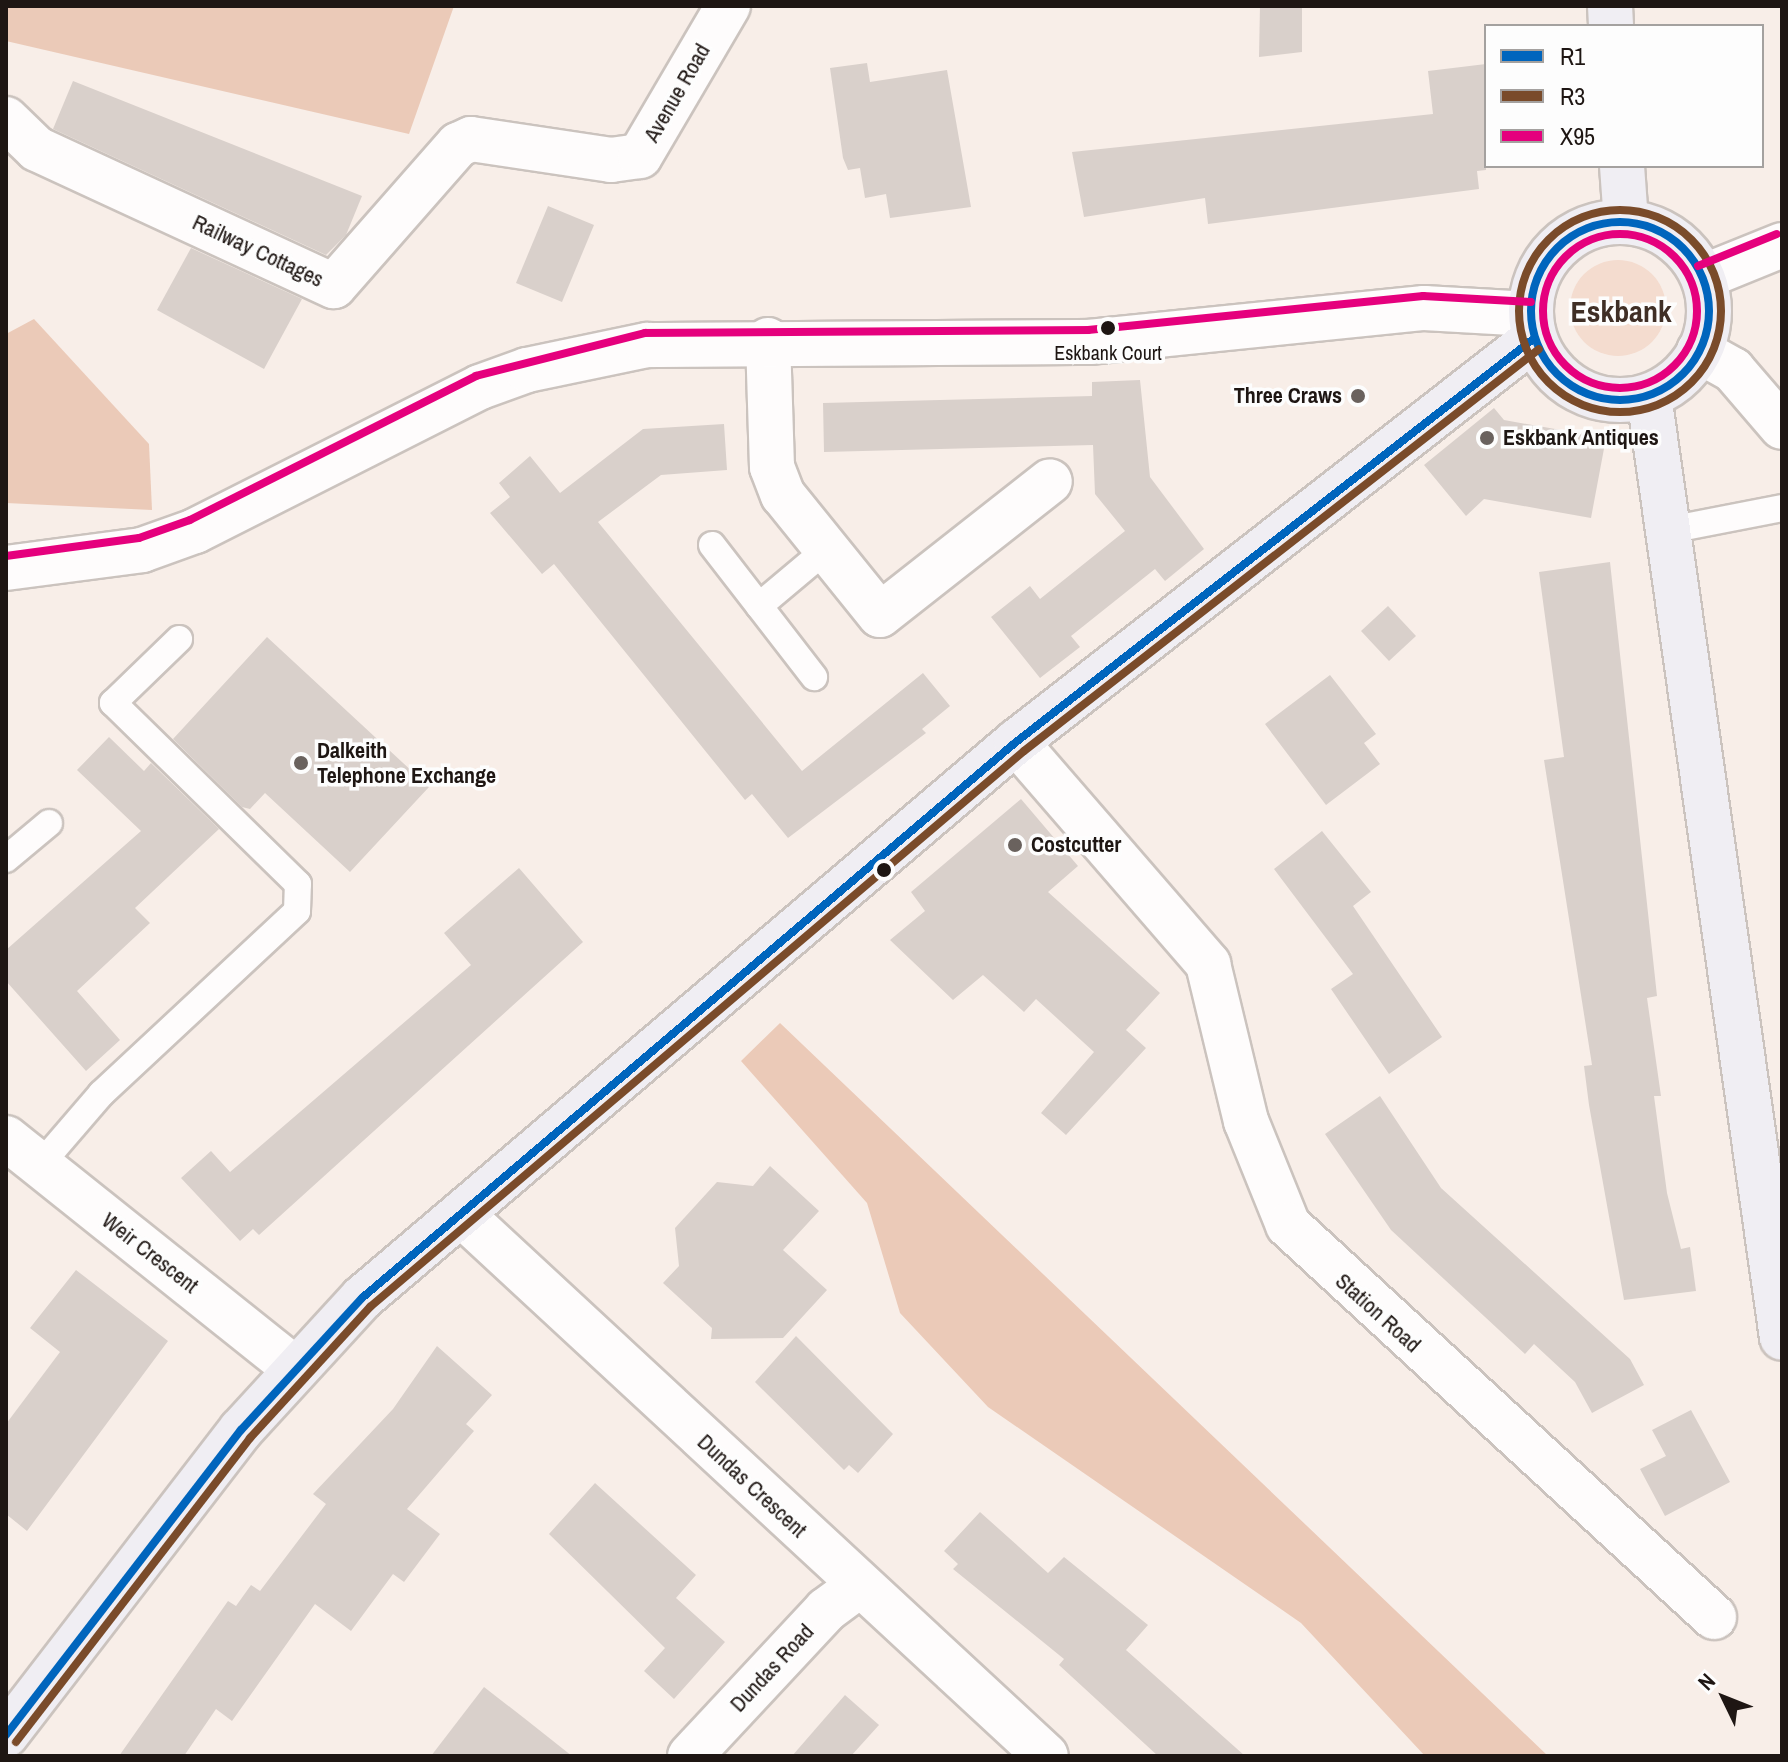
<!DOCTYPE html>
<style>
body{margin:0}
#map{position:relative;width:1788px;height:1762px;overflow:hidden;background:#f8eee8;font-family:"Archivo Narrow",sans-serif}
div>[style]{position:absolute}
.green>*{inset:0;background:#f4dccf}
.round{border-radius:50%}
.forest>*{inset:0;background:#ebcab8}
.building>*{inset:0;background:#d9d0cb}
.roads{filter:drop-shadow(2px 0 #cbc3be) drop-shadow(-2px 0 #cbc3be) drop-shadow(0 2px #cbc3be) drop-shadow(0 -2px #cbc3be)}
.lane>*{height:26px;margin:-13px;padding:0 13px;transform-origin:13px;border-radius:13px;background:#fefcfc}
.street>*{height:44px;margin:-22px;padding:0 22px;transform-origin:22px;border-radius:22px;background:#fefcfc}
.secondary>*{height:44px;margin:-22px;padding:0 22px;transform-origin:22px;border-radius:22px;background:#fefcfc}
.primary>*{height:44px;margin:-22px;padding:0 22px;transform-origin:22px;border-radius:22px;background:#f0eef3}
.primary>.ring{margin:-22px;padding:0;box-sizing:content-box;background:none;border:44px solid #f0eef3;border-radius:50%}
.bus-1>*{height:8px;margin:-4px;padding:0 4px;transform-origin:4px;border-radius:4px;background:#0065bd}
.bus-1>.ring{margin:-4px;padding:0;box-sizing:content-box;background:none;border:8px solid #0065bd;border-radius:50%}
.bus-2>*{height:8px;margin:-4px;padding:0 4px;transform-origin:4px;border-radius:4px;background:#7a4b2a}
.bus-2>.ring{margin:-4px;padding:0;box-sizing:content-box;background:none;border:8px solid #7a4b2a;border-radius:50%}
.bus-3>*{height:8px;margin:-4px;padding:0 4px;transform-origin:4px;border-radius:4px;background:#e5007d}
.bus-3>.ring{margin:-4px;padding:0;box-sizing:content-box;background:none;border:8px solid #e5007d;border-radius:50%}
.dots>*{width:22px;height:22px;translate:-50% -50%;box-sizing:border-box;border:4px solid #fdfdfd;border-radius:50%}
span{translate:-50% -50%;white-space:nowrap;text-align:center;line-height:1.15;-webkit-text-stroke:7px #fdfdfd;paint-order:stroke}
.bus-label{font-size:20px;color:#1e1613}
.street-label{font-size:22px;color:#1e1613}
.poi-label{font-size:22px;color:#1e1613;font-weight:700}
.right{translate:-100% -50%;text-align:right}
.left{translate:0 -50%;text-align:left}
.district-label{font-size:30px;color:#3f2e25;font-weight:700}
.frame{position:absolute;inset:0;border:8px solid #1e1613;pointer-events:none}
.legend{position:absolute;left:1484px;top:24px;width:280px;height:144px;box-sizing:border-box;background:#fdfdfd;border:2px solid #a4a19f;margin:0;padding:10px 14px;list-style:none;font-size:24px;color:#1e1613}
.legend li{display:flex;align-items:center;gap:16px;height:40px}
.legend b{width:40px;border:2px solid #a4a19f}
.north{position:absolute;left:1684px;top:1658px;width:80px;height:80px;-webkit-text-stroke:6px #fdfdfd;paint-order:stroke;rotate:313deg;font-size:22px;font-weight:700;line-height:32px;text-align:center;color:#1e1613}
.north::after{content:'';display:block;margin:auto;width:28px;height:36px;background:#1e1613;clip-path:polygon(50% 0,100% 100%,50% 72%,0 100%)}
</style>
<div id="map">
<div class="green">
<div class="round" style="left:1570px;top:260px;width:96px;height:96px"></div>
</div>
<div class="forest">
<div style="clip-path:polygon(6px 6px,454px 6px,409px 134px,6px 41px)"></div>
<div style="clip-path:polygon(34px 319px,149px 444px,152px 510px,6px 503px,6px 334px)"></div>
<div style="clip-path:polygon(780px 1023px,1548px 1756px,1425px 1756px,1301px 1623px,988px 1407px,900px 1313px,867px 1203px,741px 1061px)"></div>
</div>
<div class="building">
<div style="clip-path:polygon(1260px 6px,1302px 6px,1302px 52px,1259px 57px)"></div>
<div style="clip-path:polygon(867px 63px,870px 82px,947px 70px,971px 207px,890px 218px,886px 194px,865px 198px,860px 168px,848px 170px,843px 158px,830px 68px)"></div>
<div style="clip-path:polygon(1486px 64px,1486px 170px,1477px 171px,1479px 189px,1208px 224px,1205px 198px,1084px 217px,1072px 152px,1433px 114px,1428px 71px)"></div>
<div style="clip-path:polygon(73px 81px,362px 196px,346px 235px,326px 255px,53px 129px)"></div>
<div style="clip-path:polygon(548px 206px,594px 225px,562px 302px,516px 283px)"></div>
<div style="clip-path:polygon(191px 248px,302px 299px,264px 369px,157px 310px)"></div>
<div style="clip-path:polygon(1140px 380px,1150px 477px,1204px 549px,1165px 581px,1155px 569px,1071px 636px,1080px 647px,1040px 678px,991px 617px,1030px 586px,1040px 599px,1125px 531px,1095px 494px,1093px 445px,824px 452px,823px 403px,1092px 396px,1092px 382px)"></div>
<div style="clip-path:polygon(1494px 408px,1504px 420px,1606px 438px,1591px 518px,1484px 499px,1466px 516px,1424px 465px)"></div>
<div style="clip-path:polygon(724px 424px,727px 470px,661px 475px,598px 522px,802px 771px,923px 673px,950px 706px,922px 729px,926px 733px,788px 838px,752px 794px,745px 800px,554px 564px,542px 574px,490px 513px,510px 497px,499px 483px,530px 456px,560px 493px,643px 429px)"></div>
<div style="clip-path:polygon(1610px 562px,1657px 996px,1647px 998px,1661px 1096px,1654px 1096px,1667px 1193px,1681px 1249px,1690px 1247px,1696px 1291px,1624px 1300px,1589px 1105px,1584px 1066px,1592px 1065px,1544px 760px,1564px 757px,1539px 572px)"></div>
<div style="clip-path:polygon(1388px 606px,1416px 636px,1389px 661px,1361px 631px)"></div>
<div style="clip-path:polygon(267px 637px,429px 787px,350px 872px,265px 793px,250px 809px,242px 807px,173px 739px)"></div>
<div style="clip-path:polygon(1330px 675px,1376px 734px,1364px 743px,1380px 764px,1326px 805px,1265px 724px)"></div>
<div style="clip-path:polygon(109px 737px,144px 771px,151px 763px,219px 829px,135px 908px,150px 923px,77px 991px,120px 1040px,86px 1071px,6px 981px,6px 950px,141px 831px,77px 770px)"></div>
<div style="clip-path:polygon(1021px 799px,1078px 866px,1048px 892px,1160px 993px,1126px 1030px,1146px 1048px,1066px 1135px,1041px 1113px,1094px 1052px,1036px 999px,1024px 1012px,983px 975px,953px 1000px,890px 940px,925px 911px,911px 892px)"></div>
<div style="clip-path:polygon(1322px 831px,1371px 892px,1353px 906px,1442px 1037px,1389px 1074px,1331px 989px,1353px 974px,1274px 869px)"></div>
<div style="clip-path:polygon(519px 868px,583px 942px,259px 1235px,253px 1229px,240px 1241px,181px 1178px,211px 1151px,230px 1172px,471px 965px,444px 933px)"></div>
<div style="clip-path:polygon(1380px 1096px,1441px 1188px,1630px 1359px,1644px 1385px,1592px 1413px,1575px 1382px,1534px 1344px,1525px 1354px,1391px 1230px,1325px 1134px)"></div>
<div style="clip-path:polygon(770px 1166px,819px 1211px,783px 1250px,827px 1290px,783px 1338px,711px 1339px,712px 1328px,663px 1283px,679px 1266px,675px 1228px,717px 1182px,753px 1186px)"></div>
<div style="clip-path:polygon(76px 1270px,168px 1341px,27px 1531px,6px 1514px,6px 1424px,60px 1352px,30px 1328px)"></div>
<div style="clip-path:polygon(796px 1336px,893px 1434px,858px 1473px,849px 1465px,844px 1470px,755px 1382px)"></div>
<div style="clip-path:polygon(437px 1346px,492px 1395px,466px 1424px,474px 1431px,407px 1509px,440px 1534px,404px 1582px,393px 1574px,351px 1631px,315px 1604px,232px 1721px,216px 1709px,184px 1756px,119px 1756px,228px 1601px,236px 1606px,251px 1585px,260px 1591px,326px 1504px,313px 1494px,393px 1409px)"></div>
<div style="clip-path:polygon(1691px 1410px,1730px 1482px,1665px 1516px,1640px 1469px,1666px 1456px,1652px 1430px)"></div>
<div style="clip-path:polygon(595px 1483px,696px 1575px,676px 1598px,725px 1642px,674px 1699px,644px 1671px,665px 1648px,549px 1534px)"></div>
<div style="clip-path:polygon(980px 1512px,1048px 1573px,1064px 1557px,1148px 1625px,1126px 1650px,1245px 1756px,1158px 1756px,1059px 1665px,1064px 1659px,953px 1569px,958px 1564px,944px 1551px)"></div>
<div style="clip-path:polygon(484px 1687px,524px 1718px,572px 1756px,431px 1756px)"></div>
<div style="clip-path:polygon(845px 1695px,879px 1725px,851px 1756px,792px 1756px)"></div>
</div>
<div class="roads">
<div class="lane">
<div style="left:1669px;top:530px;width:115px;rotate:-11deg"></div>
<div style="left:712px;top:545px;width:167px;rotate:52.3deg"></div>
<div style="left:759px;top:606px;width:89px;rotate:-40deg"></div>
<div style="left:6px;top:859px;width:56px;rotate:-39.9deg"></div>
<div style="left:40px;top:1165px;width:94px;rotate:-49.3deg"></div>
<div style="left:101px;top:1094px;width:268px;rotate:-43deg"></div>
<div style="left:297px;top:911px;width:27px;rotate:-88deg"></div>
<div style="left:298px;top:884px;width:259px;rotate:-135.6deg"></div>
<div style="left:113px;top:703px;width:92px;rotate:-44.1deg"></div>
</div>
<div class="street">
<div style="left:6px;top:119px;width:43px;rotate:44.1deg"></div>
<div style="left:37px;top:149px;width:327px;rotate:24.8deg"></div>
<div style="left:334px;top:286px;width:188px;rotate:-48.7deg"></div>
<div style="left:458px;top:145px;width:14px;rotate:-25deg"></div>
<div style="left:471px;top:139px;width:142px;rotate:8.5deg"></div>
<div style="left:611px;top:160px;width:29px;rotate:-8deg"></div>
<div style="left:640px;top:156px;width:174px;rotate:-59.6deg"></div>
<div style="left:768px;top:340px;width:127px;rotate:88.2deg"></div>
<div style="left:772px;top:467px;width:30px;rotate:69deg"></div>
<div style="left:783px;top:495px;width:154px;rotate:51.1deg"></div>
<div style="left:880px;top:615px;width:216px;rotate:-38.2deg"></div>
<div style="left:1016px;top:742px;width:294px;rotate:49.1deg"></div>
<div style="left:1208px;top:964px;width:162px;rotate:76.4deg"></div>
<div style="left:1246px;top:1121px;width:112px;rotate:68deg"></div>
<div style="left:1288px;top:1225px;width:579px;rotate:42.62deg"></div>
<div style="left:6px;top:1138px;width:369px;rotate:38.6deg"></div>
<div style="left:461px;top:1214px;width:797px;rotate:42.81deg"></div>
<div style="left:690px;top:1756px;width:200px;rotate:-47deg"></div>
<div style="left:826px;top:1610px;width:42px;rotate:-36.3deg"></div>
</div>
<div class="secondary">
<div style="left:1703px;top:277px;width:85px;rotate:-22.1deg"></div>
<div style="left:1699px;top:351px;width:39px;rotate:29deg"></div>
<div style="left:1733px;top:370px;width:75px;rotate:49.3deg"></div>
<div style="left:6px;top:568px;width:137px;rotate:-7.5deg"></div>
<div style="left:142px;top:550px;width:56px;rotate:-19.7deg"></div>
<div style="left:195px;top:531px;width:319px;rotate:-26.8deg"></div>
<div style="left:480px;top:387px;width:50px;rotate:-19.9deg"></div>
<div style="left:527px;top:370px;width:123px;rotate:-11.8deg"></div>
<div style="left:647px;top:345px;width:442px;rotate:-0.4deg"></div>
<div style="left:1089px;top:342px;width:337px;rotate:-5.8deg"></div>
<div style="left:1424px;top:308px;width:106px;rotate:3.2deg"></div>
</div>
<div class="primary">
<div style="left:1610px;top:6px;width:20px;rotate:87deg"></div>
<div style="left:1622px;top:166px;width:56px;rotate:85.9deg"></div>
<div class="ring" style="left:1531px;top:222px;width:134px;height:134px"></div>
<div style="left:1649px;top:396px;width:951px;rotate:81.96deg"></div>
<div style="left:6px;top:1735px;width:385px;rotate:-52.4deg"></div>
<div style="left:241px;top:1430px;width:179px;rotate:-47.5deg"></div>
<div style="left:362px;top:1298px;width:858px;rotate:-40.37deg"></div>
<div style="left:1016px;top:742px;width:654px;rotate:-37.92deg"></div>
</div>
</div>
<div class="bus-1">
<div class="ring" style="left:1531px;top:222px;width:170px;height:170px"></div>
<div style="left:6px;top:1735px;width:385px;rotate:-52.4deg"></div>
<div style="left:241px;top:1430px;width:179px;rotate:-47.5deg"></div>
<div style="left:362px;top:1298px;width:858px;rotate:-40.37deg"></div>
<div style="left:1016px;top:742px;width:654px;rotate:-37.92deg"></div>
</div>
<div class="bus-2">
<div class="ring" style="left:1519px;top:210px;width:194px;height:194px"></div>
<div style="left:16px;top:1742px;width:384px;rotate:-52.4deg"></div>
<div style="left:250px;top:1438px;width:178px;rotate:-47.5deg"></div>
<div style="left:370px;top:1307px;width:858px;rotate:-40.37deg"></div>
<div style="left:1024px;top:751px;width:653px;rotate:-37.97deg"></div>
</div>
<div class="bus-3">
<div class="ring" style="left:1543px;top:234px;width:146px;height:146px"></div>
<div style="left:1698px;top:266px;width:85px;rotate:-22.1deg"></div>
<div style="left:6px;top:556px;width:134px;rotate:-7.7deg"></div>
<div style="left:139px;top:538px;width:54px;rotate:-19.4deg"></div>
<div style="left:190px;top:520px;width:320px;rotate:-26.7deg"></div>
<div style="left:476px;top:376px;width:174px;rotate:-14.3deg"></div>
<div style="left:645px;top:333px;width:443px;rotate:-0.4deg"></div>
<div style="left:1088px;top:330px;width:337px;rotate:-5.8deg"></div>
<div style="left:1423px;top:296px;width:108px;rotate:3.2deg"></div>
</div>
<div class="dots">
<div style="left:1108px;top:328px;background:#1e1613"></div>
<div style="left:1358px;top:396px;background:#6a625e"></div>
<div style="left:1487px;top:438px;background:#6a625e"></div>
<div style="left:301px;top:763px;background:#6a625e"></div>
<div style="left:1015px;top:845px;background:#6a625e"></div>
<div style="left:884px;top:870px;background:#1e1613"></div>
</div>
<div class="bus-label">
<span style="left:1108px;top:352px">Eskbank Court</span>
</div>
<div class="street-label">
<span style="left:677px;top:93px;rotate:-60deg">Avenue Road</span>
<span style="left:258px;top:251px;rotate:25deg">Railway Cottages</span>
<span style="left:150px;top:1253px;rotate:38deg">Weir Crescent</span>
<span style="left:1378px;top:1313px;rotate:42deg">Station Road</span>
<span style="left:752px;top:1486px;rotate:43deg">Dundas Crescent</span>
<span style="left:772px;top:1668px;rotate:-47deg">Dundas Road</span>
</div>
<div class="poi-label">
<span class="right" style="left:1342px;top:396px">Three Craws</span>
<span class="left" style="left:1503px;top:438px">Eskbank Antiques</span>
<span class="left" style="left:317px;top:763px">Dalkeith<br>Telephone Exchange</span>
<span class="left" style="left:1031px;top:845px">Costcutter</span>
</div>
<div class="district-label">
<span style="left:1621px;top:311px">Eskbank</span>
</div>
<div class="frame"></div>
<ul class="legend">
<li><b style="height:10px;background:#0065bd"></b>R1</li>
<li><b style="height:10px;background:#7a4b2a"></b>R3</li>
<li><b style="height:10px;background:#e5007d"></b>X95</li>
</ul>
<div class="north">N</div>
</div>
